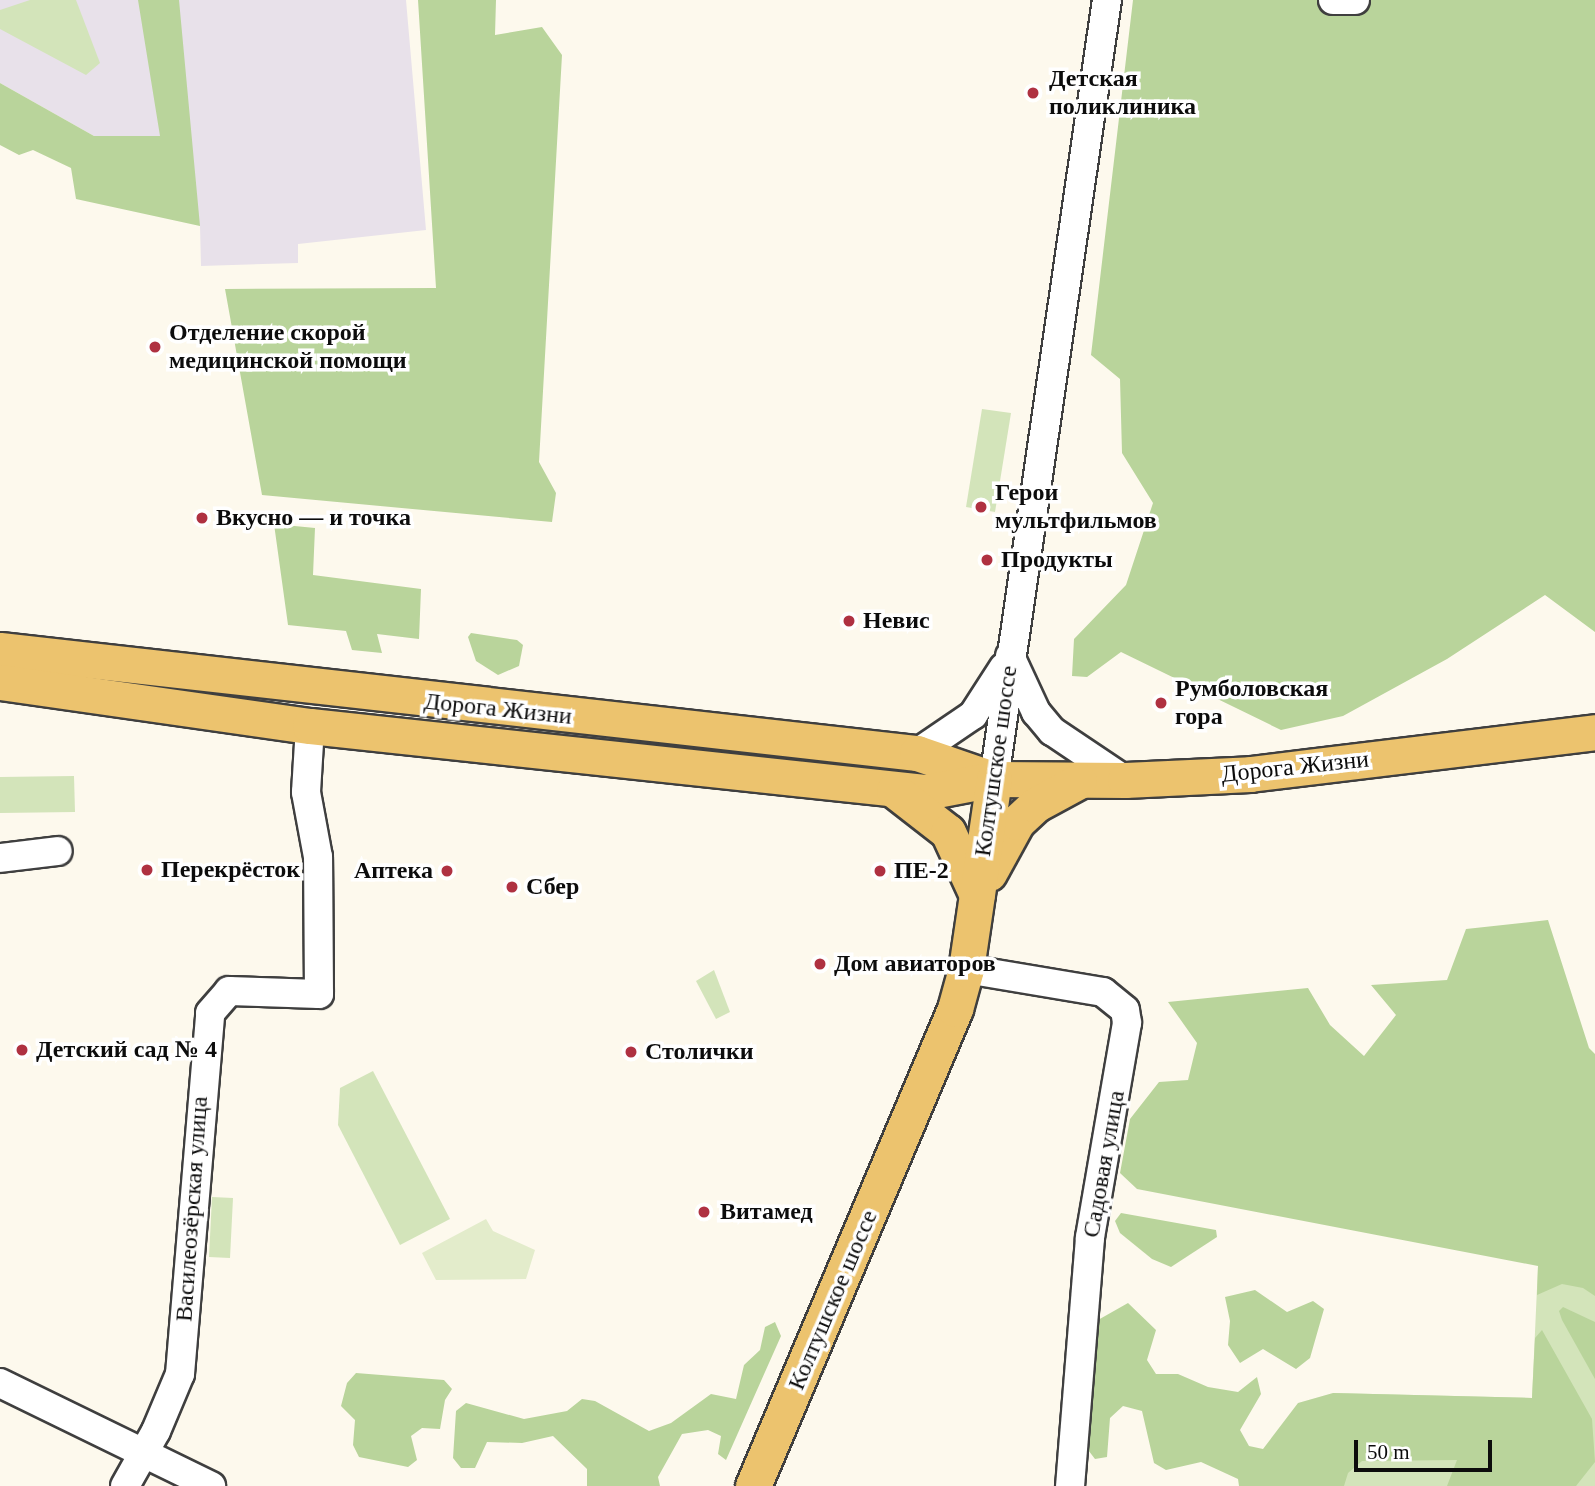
<!DOCTYPE html>
<meta charset="utf-8">
<style>
body{margin:0}
#map{position:relative;width:1595px;height:1486px;overflow:hidden;background:#fdf9ed;font-family:"Times New Roman",serif}
div>[style]{position:absolute}
.industrial>*{inset:0;background:#e8e1ea}
.green>*{inset:0;background:#d3e4ba}
.forest>*{inset:0;background:#b9d49b}
.pitch>*{inset:0;background:#e3eccb}
.roads{filter:drop-shadow(2px 0 #3f3f3f) drop-shadow(-2px 0 #3f3f3f) drop-shadow(0 2px #3f3f3f) drop-shadow(0 -2px #3f3f3f)}
.minor>*{height:28px;margin:-14px;padding:0 14px;transform-origin:14px;border-radius:14px;background:#fff}
.major>*{height:35px;margin:-17.5px;padding:0 17.5px;transform-origin:17.5px;border-radius:17.5px;background:#ecc36e}
.dots>*{width:19px;height:19px;translate:-50% -50%;box-sizing:border-box;border:4px solid #fff;border-radius:50%}
span{translate:-50% -50%;white-space:nowrap;text-align:center;line-height:1.15;-webkit-text-stroke:7px #fff;paint-order:stroke}
.poi-label{font-size:24px;color:#0c0c0c;font-weight:700}
.left{translate:0 -50%;text-align:left}
.right{translate:-100% -50%;text-align:right}
.street-label{font-size:24px;color:#0c0c0c}
.scale{position:absolute;left:1354px;top:1440px;width:138px;height:32px;box-sizing:border-box;border:4px solid #0c0c0c;border-top:0;padding-left:9px;font-size:21px;line-height:24px;white-space:nowrap;color:#0c0c0c;-webkit-text-stroke:5px #fff;paint-order:stroke}
</style>
<div id="map">
<div class="industrial">
<div style="clip-path:polygon(0 0,406px 0,426px 230px,298px 244px,298px 263px,201px 266px,200px 226px,160px 136px,94px 136px,0 83px)"></div>
</div>
<div class="green">
<div style="clip-path:polygon(30px 0,76px 0,100px 63px,86px 75px,0 29px,0 10px)"></div>
<div style="clip-path:polygon(982px 409px,1011px 413px,995px 512px,966px 507px)"></div>
<div style="clip-path:polygon(74px 776px,75px 812px,0 813px,0 777px)"></div>
<div style="clip-path:polygon(714px 970px,730px 1012px,716px 1019px,696px 981px)"></div>
<div style="clip-path:polygon(373px 1071px,450px 1219px,400px 1245px,338px 1125px,340px 1088px)"></div>
<div style="clip-path:polygon(212px 1197px,233px 1198px,230px 1258px,209px 1257px)"></div>
<div style="clip-path:polygon(1538px 1266px,1595px 1268px,1595px 1486px,1340px 1486px,1333px 1393px,1532px 1398px)"></div>
</div>
<div class="forest">
<div style="clip-path:polygon(138px 0,179px 0,200px 226px,76px 199px,71px 168px,33px 150px,19px 155px,0 145px,0 83px,94px 136px,160px 136px)"></div>
<div style="clip-path:polygon(418px 0,496px 0,495px 35px,542px 27px,562px 55px,539px 462px,556px 493px,552px 522px,262px 495px,225px 289px,436px 288px)"></div>
<div style="clip-path:polygon(1133px 0,1595px 0,1595px 632px,1545px 595px,1447px 659px,1343px 716px,1281px 730px,1121px 652px,1087px 677px,1072px 676px,1074px 639px,1126px 585px,1153px 503px,1122px 453px,1120px 379px,1091px 355px)"></div>
<div style="clip-path:polygon(274px 524px,315px 528px,313px 575px,421px 589px,419px 639px,377px 634px,382px 653px,352px 650px,346px 631px,288px 625px)"></div>
<div style="clip-path:polygon(471px 633px,517px 640px,523px 645px,519px 666px,498px 675px,476px 661px,468px 637px)"></div>
<div style="clip-path:polygon(1548px 920px,1589px 1048px,1595px 1054px,1595px 1296px,1583px 1288px,1562px 1284px,1537px 1295px,1538px 1266px,1137px 1189px,1120px 1173px,1130px 1119px,1159px 1082px,1188px 1080px,1197px 1043px,1168px 1002px,1308px 988px,1330px 1025px,1364px 1056px,1396px 1015px,1371px 985px,1447px 980px,1466px 929px)"></div>
<div style="clip-path:polygon(1121px 1213px,1216px 1230px,1217px 1237px,1171px 1267px,1152px 1259px,1120px 1233px,1115px 1221px)"></div>
<div style="clip-path:polygon(1255px 1290px,1287px 1312px,1313px 1301px,1324px 1309px,1310px 1358px,1296px 1369px,1263px 1349px,1240px 1363px,1228px 1345px,1230px 1321px,1225px 1297px)"></div>
<div style="clip-path:polygon(1128px 1303px,1156px 1330px,1147px 1360px,1156px 1374px,1178px 1374px,1208px 1387px,1238px 1392px,1257px 1377px,1261px 1394px,1240px 1430px,1249px 1446px,1263px 1449px,1298px 1403px,1333px 1393px,1532px 1398px,1535px 1338px,1542px 1330px,1592px 1419px,1595px 1462px,1576px 1486px,1447px 1486px,1457px 1460px,1362px 1461px,1348px 1473px,1344px 1486px,1239px 1486px,1238px 1479px,1201px 1462px,1166px 1470px,1154px 1463px,1142px 1411px,1123px 1406px,1110px 1418px,1107px 1457px,1095px 1459px,1085px 1446px,1098px 1320px)"></div>
<div style="clip-path:polygon(1563px 1307px,1595px 1322px,1595px 1379px,1562px 1320px,1559px 1311px)"></div>
<div style="clip-path:polygon(775px 1322px,781px 1336px,726px 1460px,718px 1454px,721px 1436px,708px 1430px,682px 1434px,658px 1477px,660px 1486px,587px 1486px,587px 1469px,553px 1436px,522px 1443px,487px 1442px,475px 1468px,461px 1468px,453px 1458px,456px 1411px,466px 1403px,524px 1419px,567px 1411px,582px 1399px,595px 1401px,649px 1431px,671px 1423px,711px 1394px,736px 1399px,744px 1365px,760px 1350px,765px 1327px)"></div>
<div style="clip-path:polygon(356px 1373px,444px 1380px,452px 1389px,445px 1400px,440px 1429px,422px 1428px,411px 1436px,417px 1460px,408px 1467px,359px 1457px,353px 1445px,355px 1420px,341px 1406px,347px 1383px)"></div>
</div>
<div class="pitch">
<div style="clip-path:polygon(486px 1219px,493px 1231px,535px 1250px,526px 1279px,436px 1280px,422px 1253px)"></div>
</div>
<div class="roads">
<div class="minor">
<div style="left:1333px;top:0;width:22px"></div>
<div style="left:1010px;top:656px;width:62px;rotate:65.1deg"></div>
<div style="left:1036px;top:712px;width:25px;rotate:50deg"></div>
<div style="left:1052px;top:731px;width:88px;rotate:33.9deg"></div>
<div style="left:917px;top:753px;width:68px;rotate:-34.2deg"></div>
<div style="left:973px;top:715px;width:57px;rotate:-57.1deg"></div>
<div style="left:994px;top:779px;width:787px;rotate:-81.75deg"></div>
<div style="left:0;top:858px;width:58px;rotate:-6.9deg"></div>
<div style="left:966px;top:969px;width:139px;rotate:9.5deg"></div>
<div style="left:1103px;top:992px;width:28px;rotate:39deg"></div>
<div style="left:1125px;top:1010px;width:13px;rotate:81deg"></div>
<div style="left:1127px;top:1023px;width:218px;rotate:99.8deg"></div>
<div style="left:1090px;top:1238px;width:249px;rotate:94.6deg"></div>
<div style="left:0;top:1383px;width:235px;rotate:26deg"></div>
<div style="left:125px;top:1486px;width:63px;rotate:-60.6deg"></div>
<div style="left:156px;top:1431px;width:62px;rotate:-67.2deg"></div>
<div style="left:180px;top:1374px;width:362px;rotate:-85.2deg"></div>
<div style="left:210px;top:1013px;width:29px;rotate:-49deg"></div>
<div style="left:229px;top:991px;width:90px;rotate:1.9deg"></div>
<div style="left:319px;top:994px;width:137px;rotate:-90.4deg"></div>
<div style="left:318px;top:857px;width:66px;rotate:-100.5deg"></div>
<div style="left:306px;top:792px;width:66px;rotate:-86.5deg"></div>
</div>
<div class="major">
<div style="left:0;top:650px;width:923px;rotate:6.41deg"></div>
<div style="left:917px;top:753px;width:77px;rotate:18.9deg"></div>
<div style="left:0;top:682px;width:313px;rotate:8.1deg"></div>
<div style="left:310px;top:726px;width:620px;rotate:6.12deg"></div>
<div style="left:926px;top:792px;width:69px;rotate:-10.8deg"></div>
<div style="left:994px;top:779px;width:131px;rotate:0.4deg"></div>
<div style="left:1125px;top:780px;width:125px;rotate:-2.7deg"></div>
<div style="left:1250px;top:774px;width:348px;rotate:-6.9deg"></div>
<div style="left:894px;top:790px;width:68px;rotate:37.9deg"></div>
<div style="left:948px;top:832px;width:69px;rotate:65.3deg"></div>
<div style="left:989px;top:873px;width:58px;rotate:-61.2deg"></div>
<div style="left:1017px;top:822px;width:25px;rotate:-43deg"></div>
<div style="left:1035px;top:805px;width:50px;rotate:-28.6deg"></div>
<div style="left:753px;top:1486px;width:518px;rotate:-67.05deg"></div>
<div style="left:955px;top:1009px;width:41px;rotate:-74.6deg"></div>
<div style="left:966px;top:969px;width:192px;rotate:-81.6deg"></div>
</div>
</div>
<div class="dots">
<div style="left:1033px;top:93px;background:#af3141"></div>
<div style="left:155px;top:347px;background:#af3141"></div>
<div style="left:981px;top:507px;background:#af3141"></div>
<div style="left:202px;top:518px;background:#af3141"></div>
<div style="left:987px;top:560px;background:#af3141"></div>
<div style="left:849px;top:621px;background:#af3141"></div>
<div style="left:1161px;top:703px;background:#af3141"></div>
<div style="left:147px;top:870px;background:#af3141"></div>
<div style="left:447px;top:871px;background:#af3141"></div>
<div style="left:880px;top:871px;background:#af3141"></div>
<div style="left:512px;top:887px;background:#af3141"></div>
<div style="left:820px;top:964px;background:#af3141"></div>
<div style="left:22px;top:1050px;background:#af3141"></div>
<div style="left:631px;top:1052px;background:#af3141"></div>
<div style="left:704px;top:1212px;background:#af3141"></div>
</div>
<div class="poi-label">
<span class="left" style="left:1049px;top:93px">Детская<br>поликлиника</span>
<span class="left" style="left:169px;top:347px">Отделение скорой<br>медицинской помощи</span>
<span class="left" style="left:995px;top:507px">Герои<br>мультфильмов</span>
<span class="left" style="left:216px;top:518px">Вкусно — и точка</span>
<span class="left" style="left:1001px;top:560px">Продукты</span>
<span class="left" style="left:863px;top:621px">Невис</span>
<span class="left" style="left:1175px;top:703px">Румболовская<br>гора</span>
<span class="left" style="left:161px;top:870px">Перекрёсток</span>
<span class="right" style="left:433px;top:871px">Аптека</span>
<span class="left" style="left:894px;top:871px">ПЕ-2</span>
<span class="left" style="left:526px;top:887px">Сбер</span>
<span class="left" style="left:834px;top:964px">Дом авиаторов</span>
<span class="left" style="left:36px;top:1050px">Детский сад № 4</span>
<span class="left" style="left:645px;top:1052px">Столички</span>
<span class="left" style="left:720px;top:1212px">Витамед</span>
</div>
<div class="street-label">
<span style="left:498px;top:709px;rotate:6deg">Дорога Жизни</span>
<span style="left:996px;top:761px;rotate:-82deg">Колтушское шоссе</span>
<span style="left:1295px;top:767px;rotate:-6deg">Дорога Жизни</span>
<span style="left:1104px;top:1164px;rotate:-80deg">Садовая улица</span>
<span style="left:192px;top:1209px;rotate:-86deg">Василеозёрская улица</span>
<span style="left:833px;top:1300px;rotate:-67deg">Колтушское шоссе</span>
</div>
<div class="scale">50 m</div>
</div>
